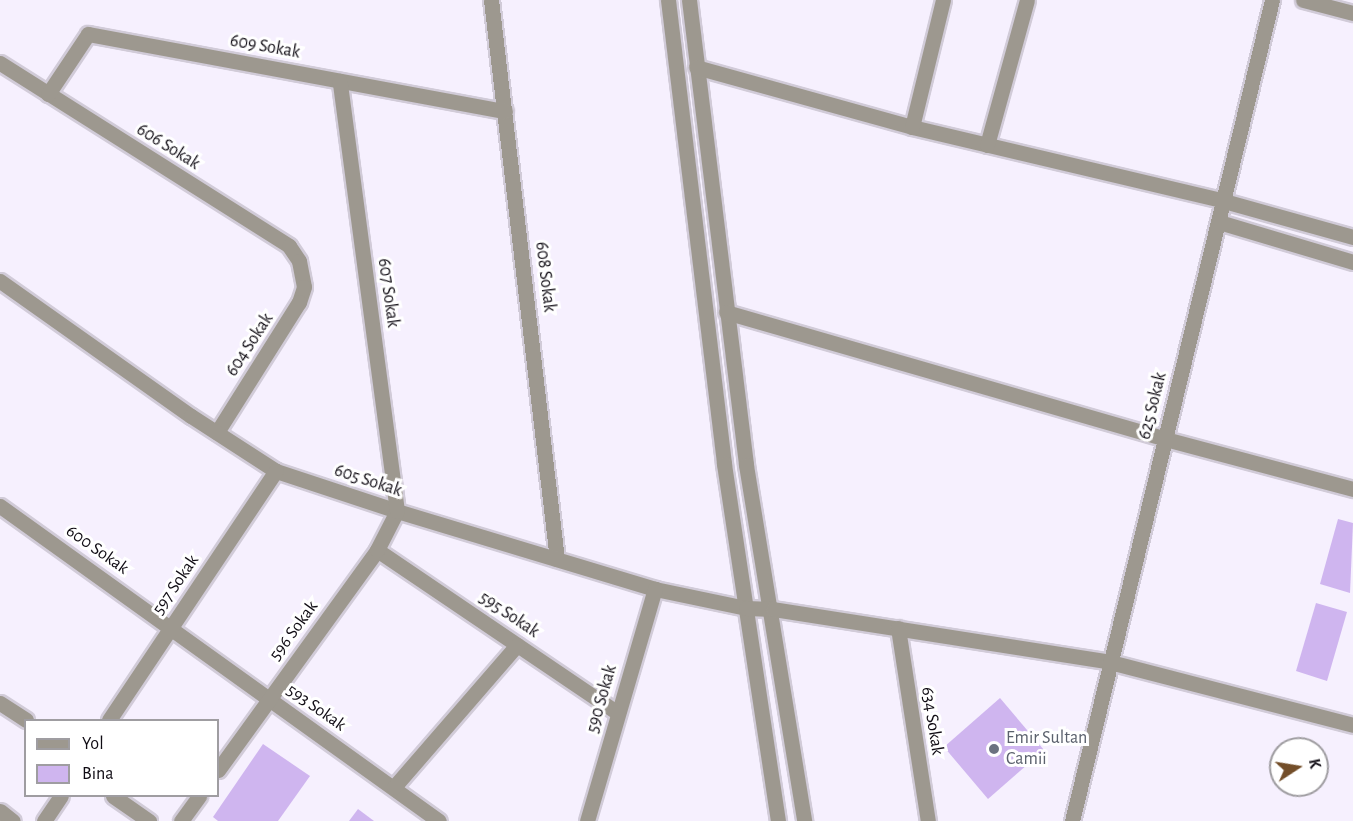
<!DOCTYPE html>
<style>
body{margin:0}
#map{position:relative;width:1353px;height:821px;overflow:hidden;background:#f6f0fe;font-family:"Alegreya Sans",sans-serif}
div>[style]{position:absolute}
.building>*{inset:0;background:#cfb5ef}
.roads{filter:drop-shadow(2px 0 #d1cbd8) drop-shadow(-2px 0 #d1cbd8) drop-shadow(0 2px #d1cbd8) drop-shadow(0 -2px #d1cbd8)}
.minor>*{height:15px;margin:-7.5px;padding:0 7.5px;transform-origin:7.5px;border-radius:7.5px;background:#9d988f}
.dots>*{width:16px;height:16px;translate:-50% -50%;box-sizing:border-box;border:3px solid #fff;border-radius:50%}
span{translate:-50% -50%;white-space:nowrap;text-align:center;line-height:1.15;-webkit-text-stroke:6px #fff;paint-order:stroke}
.street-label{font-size:18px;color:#0f0b13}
.worship-label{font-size:18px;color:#5b616d}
.left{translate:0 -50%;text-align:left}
.legend{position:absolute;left:24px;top:719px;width:195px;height:78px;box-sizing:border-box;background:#fff;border:2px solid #9f9da1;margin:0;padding:8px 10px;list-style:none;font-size:18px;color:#0f0b13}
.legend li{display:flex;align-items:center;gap:12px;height:30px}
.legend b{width:30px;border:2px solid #9f9da1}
.north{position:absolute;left:1269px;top:737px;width:60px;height:60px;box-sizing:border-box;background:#fff;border:2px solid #9f9da1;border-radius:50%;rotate:78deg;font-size:16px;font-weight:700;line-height:24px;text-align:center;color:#0f0b13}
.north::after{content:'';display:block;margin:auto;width:21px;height:27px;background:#734e29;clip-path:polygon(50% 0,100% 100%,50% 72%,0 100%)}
</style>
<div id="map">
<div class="building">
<div style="clip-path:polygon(1338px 519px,1353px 523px,1350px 593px,1320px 584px)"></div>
<div style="clip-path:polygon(1316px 603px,1347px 612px,1327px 681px,1296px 671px)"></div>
<div style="clip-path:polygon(1000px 698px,1044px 750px,988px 799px,944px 747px)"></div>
<div style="clip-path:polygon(263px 744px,310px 776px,278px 821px,218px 821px,213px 817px)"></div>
<div style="clip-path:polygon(358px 809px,374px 821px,349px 821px)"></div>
</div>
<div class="roads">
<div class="minor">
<div style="left:491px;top:0;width:563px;rotate:83.27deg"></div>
<div style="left:668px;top:0;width:467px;rotate:83.1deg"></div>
<div style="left:724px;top:464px;width:361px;rotate:81.4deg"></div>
<div style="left:689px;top:0;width:468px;rotate:83deg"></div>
<div style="left:746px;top:465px;width:361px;rotate:80.7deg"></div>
<div style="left:1303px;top:0;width:52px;rotate:14.6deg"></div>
<div style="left:0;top:63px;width:342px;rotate:32.3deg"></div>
<div style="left:289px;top:246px;width:18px;rotate:56deg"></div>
<div style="left:299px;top:261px;width:26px;rotate:79deg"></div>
<div style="left:304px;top:287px;width:16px;rotate:108deg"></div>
<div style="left:299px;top:302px;width:154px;rotate:122.2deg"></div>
<div style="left:696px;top:67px;width:224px;rotate:15.5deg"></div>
<div style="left:912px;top:127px;width:321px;rotate:13.3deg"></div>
<div style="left:1224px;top:201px;width:134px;rotate:15.6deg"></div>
<div style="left:48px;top:94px;width:72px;rotate:-56.3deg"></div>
<div style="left:88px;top:34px;width:424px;rotate:10.5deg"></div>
<div style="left:912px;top:127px;width:131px;rotate:-76.3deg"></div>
<div style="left:987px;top:145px;width:150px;rotate:-74.6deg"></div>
<div style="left:1219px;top:222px;width:140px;rotate:16.6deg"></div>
<div style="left:0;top:281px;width:234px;rotate:35.3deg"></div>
<div style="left:191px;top:416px;width:101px;rotate:32.9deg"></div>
<div style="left:276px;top:471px;width:127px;rotate:18.3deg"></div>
<div style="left:397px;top:511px;width:270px;rotate:16.8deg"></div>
<div style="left:655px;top:589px;width:93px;rotate:11.8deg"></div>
<div style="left:746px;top:608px;width:27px;rotate:2deg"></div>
<div style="left:773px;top:609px;width:341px;rotate:8.9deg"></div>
<div style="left:1110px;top:662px;width:251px;rotate:14.5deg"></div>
<div style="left:726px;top:312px;width:457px;rotate:16.1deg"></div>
<div style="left:1165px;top:439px;width:195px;rotate:14.9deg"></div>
<div style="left:0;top:506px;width:540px;rotate:35.66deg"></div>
<div style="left:377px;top:550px;width:291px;rotate:34.1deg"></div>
<div style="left:898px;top:628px;width:195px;rotate:81.2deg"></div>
<div style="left:0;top:703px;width:31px;rotate:33deg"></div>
<div style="left:109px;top:720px;width:300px;rotate:-56.2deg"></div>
<div style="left:218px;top:770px;width:271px;rotate:-54.1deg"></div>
<div style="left:377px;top:550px;width:44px;rotate:-62.9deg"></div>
<div style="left:397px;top:511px;width:434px;rotate:-97.6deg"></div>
<div style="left:394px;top:787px;width:188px;rotate:-49.1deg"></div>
<div style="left:113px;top:796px;width:44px;rotate:34.8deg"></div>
<div style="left:0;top:811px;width:16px;rotate:38deg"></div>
<div style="left:44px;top:821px;width:30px;rotate:-56deg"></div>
<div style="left:181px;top:821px;width:31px;rotate:-54deg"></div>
<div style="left:587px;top:821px;width:242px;rotate:-73.7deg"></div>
<div style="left:1072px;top:821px;width:845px;rotate:-76.31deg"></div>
</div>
</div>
<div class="dots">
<div style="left:994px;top:749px;background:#6b7280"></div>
</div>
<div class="street-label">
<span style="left:265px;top:47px;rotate:10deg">609 Sokak</span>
<span style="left:168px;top:147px;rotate:32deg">606 Sokak</span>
<span style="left:545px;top:277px;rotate:83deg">608 Sokak</span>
<span style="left:388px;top:293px;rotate:82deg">607 Sokak</span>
<span style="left:250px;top:345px;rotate:-57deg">604 Sokak</span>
<span style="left:1153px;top:406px;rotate:-76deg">625 Sokak</span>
<span style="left:368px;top:481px;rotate:18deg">605 Sokak</span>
<span style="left:97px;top:550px;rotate:35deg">600 Sokak</span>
<span style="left:176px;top:585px;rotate:-56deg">597 Sokak</span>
<span style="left:509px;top:615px;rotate:34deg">595 Sokak</span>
<span style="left:294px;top:631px;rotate:-54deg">596 Sokak</span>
<span style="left:602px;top:699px;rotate:-74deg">590 Sokak</span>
<span style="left:316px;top:708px;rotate:35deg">593 Sokak</span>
<span style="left:932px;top:721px;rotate:81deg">634 Sokak</span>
</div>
<div class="worship-label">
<span class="left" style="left:1006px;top:749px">Emir Sultan<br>Camii</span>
</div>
<ul class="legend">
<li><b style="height:8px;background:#9d988f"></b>Yol</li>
<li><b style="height:16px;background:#cfb5ef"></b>Bina</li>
</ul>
<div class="north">K</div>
</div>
